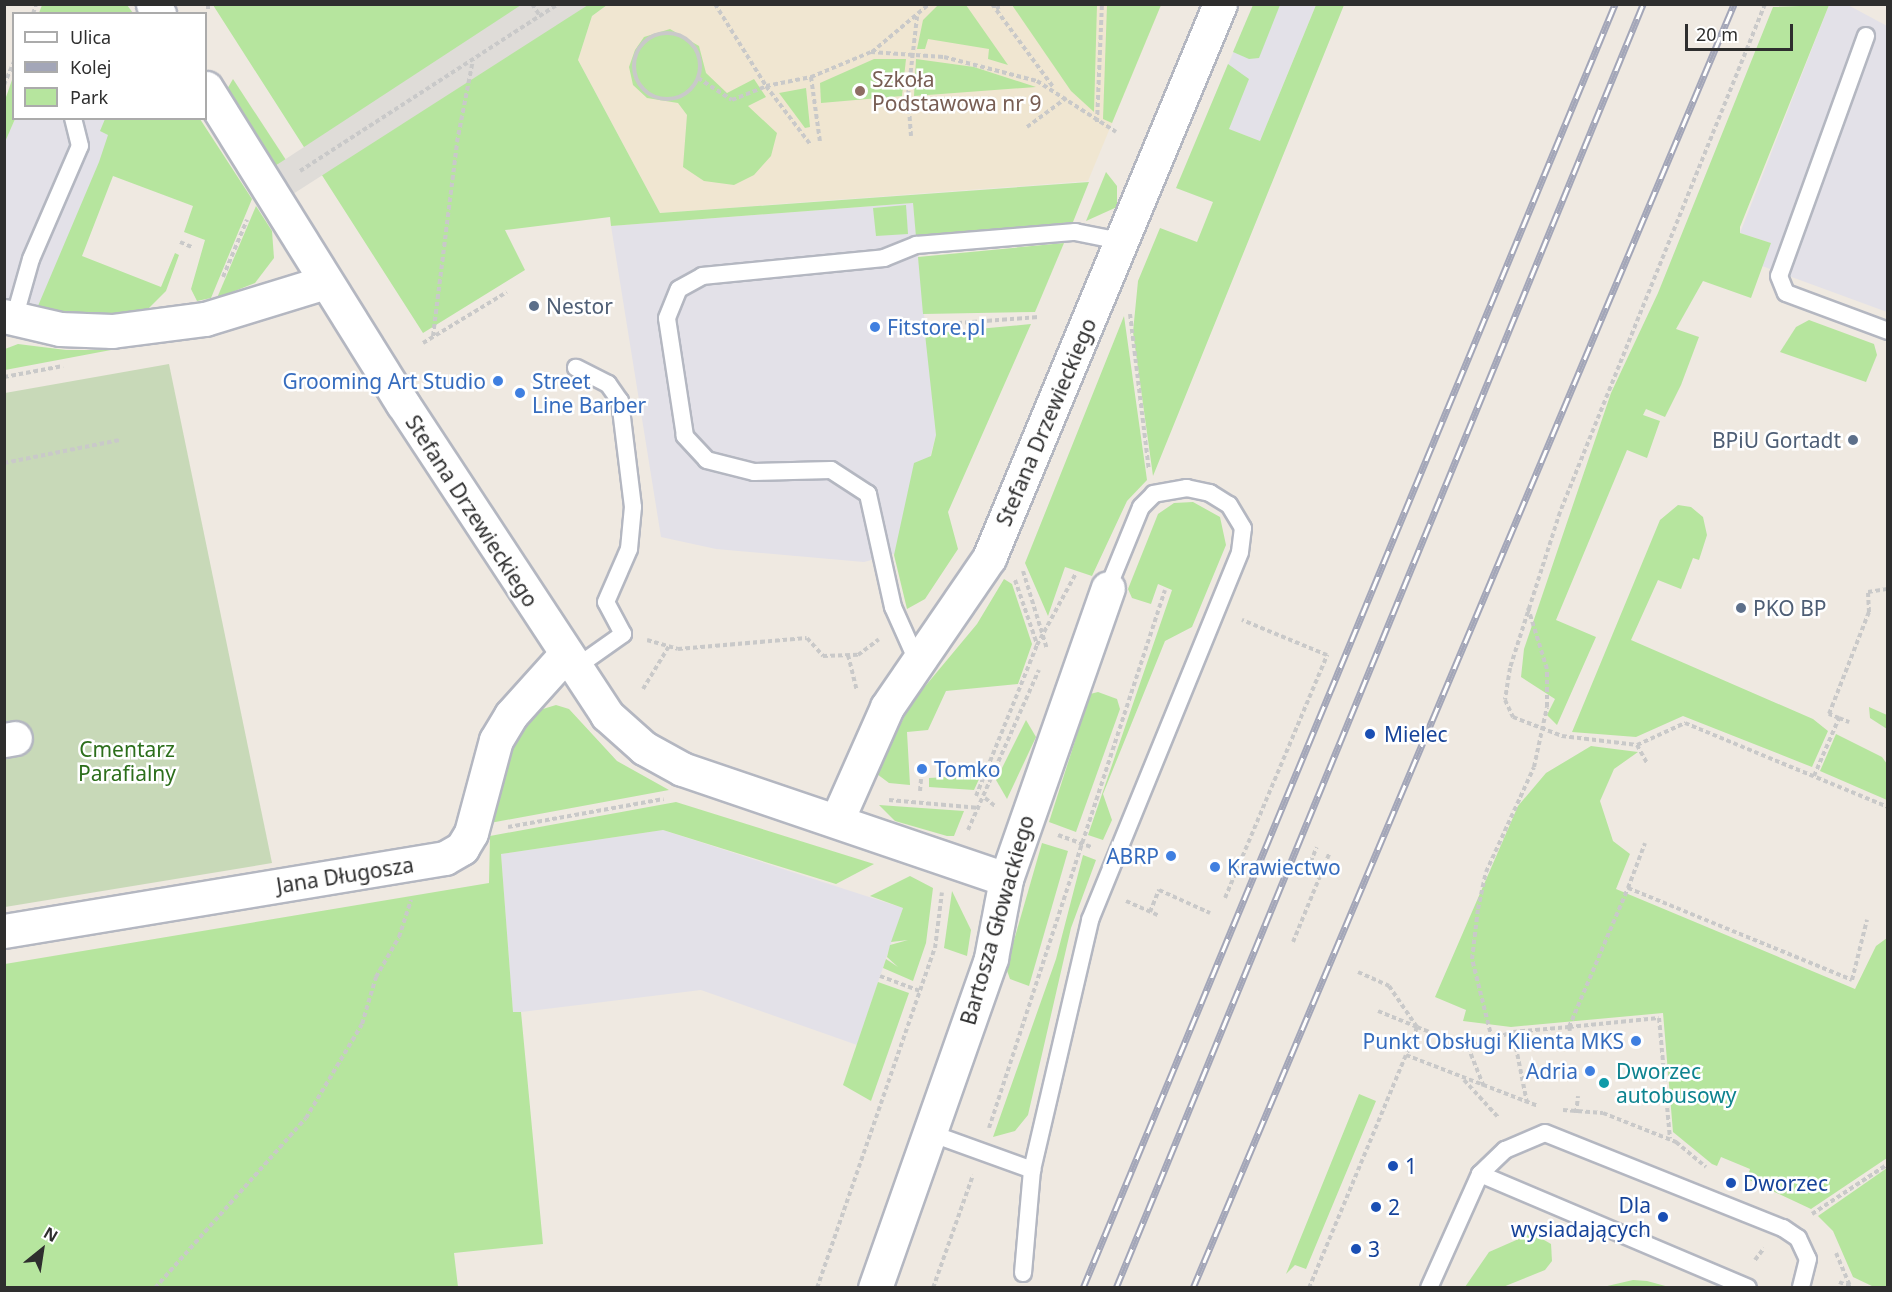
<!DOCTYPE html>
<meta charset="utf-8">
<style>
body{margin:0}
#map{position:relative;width:1892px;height:1292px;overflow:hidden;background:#efe9e1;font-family:"Noto Sans",sans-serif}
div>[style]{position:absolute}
.industrial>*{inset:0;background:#e3e1e8}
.education>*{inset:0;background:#f0e6d1}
.green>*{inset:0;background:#b6e59e}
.cemetery>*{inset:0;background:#c8d9b8}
.plaza>*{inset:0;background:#dfdcd8}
.path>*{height:4px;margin-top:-2px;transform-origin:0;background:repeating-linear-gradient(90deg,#c9c9c9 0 4.5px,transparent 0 7.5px)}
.path>.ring{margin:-2px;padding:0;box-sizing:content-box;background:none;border:4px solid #c9c9c9;border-radius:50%}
.roads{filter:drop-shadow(2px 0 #b4b7c1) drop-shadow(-2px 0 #b4b7c1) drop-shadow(0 2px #b4b7c1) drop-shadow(0 -2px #b4b7c1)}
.lane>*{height:16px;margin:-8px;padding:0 8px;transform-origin:8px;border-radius:8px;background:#fff}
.street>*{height:33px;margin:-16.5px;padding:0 16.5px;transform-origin:16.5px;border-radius:16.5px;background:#fff}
.rail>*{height:7px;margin-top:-3.5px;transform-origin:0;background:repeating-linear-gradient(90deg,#fff 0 14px,#a3a6b8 0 28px);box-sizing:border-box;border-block:2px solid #a3a6b8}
.dots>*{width:16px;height:16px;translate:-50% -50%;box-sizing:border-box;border:3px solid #fff;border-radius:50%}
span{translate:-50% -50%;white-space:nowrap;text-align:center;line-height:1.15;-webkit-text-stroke:5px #fff;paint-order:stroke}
.education-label{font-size:21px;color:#785e54}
.left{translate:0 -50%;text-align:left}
.service-label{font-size:21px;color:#4e5e75}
.right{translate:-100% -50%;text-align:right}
.shop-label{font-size:21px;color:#366cbe}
.street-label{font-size:21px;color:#2e2e2e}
.transit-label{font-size:21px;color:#164399}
.park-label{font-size:21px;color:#2c6e1b}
.culture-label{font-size:21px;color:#0d838f}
.frame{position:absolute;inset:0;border:6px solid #2e2e2e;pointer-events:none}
.legend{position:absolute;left:12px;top:12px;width:195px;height:108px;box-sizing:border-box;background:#fff;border:2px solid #ababab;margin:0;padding:8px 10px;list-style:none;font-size:18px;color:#2e2e2e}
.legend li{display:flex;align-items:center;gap:12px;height:30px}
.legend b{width:30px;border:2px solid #ababab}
.north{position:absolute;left:12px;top:1220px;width:60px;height:60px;-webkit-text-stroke:4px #fff;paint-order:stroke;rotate:30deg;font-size:16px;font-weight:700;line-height:24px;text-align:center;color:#2e2e2e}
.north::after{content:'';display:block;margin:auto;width:21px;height:27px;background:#2e2e2e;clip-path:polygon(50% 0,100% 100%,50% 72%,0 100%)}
.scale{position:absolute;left:1685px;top:24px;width:108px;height:27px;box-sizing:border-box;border:3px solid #2e2e2e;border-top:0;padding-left:8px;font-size:18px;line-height:21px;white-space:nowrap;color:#2e2e2e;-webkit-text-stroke:4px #fff;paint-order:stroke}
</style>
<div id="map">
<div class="industrial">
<div style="clip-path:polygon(1253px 5px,1316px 5px,1260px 141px,1205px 120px)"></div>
<div style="clip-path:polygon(1829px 5px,1848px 5px,1887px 26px,1887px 312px,1762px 266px,1771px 243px,1740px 233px)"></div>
<div style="clip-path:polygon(15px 119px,108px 119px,113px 125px,53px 315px,5px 302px,5px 142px)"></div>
<div style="clip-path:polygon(913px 203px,936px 435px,905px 551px,864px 562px,716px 549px,661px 537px,611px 226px)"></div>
<div style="clip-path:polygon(663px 830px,903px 908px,857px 1045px,701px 990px,513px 1013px,501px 854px)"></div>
</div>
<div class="education">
<div style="clip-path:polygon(607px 5px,1161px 5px,1088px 181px,660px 213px,578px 60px,592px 16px)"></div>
</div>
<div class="green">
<div style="clip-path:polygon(42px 5px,127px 5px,133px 13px,39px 13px)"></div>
<div style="clip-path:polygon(213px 5px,607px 5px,592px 16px,578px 60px,660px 213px,1089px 182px,1073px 222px,916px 237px,913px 203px,611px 226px,610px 217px,505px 230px,525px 270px,423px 333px)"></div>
<div style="clip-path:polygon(938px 5px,966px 5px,1008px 65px,988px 59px,989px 49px,928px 39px,925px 49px,917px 49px,923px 20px)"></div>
<div style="clip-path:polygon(1012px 5px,1097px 5px,1094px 112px,1071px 91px)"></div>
<div style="clip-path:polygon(1107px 5px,1161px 5px,1112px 123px,1103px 119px)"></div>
<div style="clip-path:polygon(1253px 5px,1280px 5px,1259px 58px,1249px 59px,1233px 52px)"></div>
<div style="clip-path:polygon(1316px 5px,1344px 5px,1153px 476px,1133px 332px,1138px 281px,1160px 228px,1197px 242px,1213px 202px,1176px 188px,1228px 64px,1249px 79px,1229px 129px,1260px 141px)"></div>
<div style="clip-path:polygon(1829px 5px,1740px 227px,1740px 233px,1771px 243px,1751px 298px,1703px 281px,1676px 329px,1699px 337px,1681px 385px,1665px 417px,1646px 409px,1643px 415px,1660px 421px,1647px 458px,1627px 450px,1556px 620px,1596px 637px,1557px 725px,1547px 715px,1555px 699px,1521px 677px,1524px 649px,1611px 393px,1658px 293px,1773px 7px)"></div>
<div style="clip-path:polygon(670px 29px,699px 46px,706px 73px,727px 93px,754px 79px,766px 97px,748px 106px,777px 133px,771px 156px,754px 175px,734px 185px,704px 181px,683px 167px,687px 115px,678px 103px,647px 98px,633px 85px,629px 67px,635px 50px,644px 37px)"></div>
<div style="clip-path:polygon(874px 59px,906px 59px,902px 96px,821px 103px,820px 83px)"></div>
<div style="clip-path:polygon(916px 59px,974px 67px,1036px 87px,914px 96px)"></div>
<div style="clip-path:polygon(13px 77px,15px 119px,5px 142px,5px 100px)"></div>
<div style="clip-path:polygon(233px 79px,286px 160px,275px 166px,226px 91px)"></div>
<div style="clip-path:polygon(806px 88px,810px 127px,805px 128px,779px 93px)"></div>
<div style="clip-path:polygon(105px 119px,200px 119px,252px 199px,211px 298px,197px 301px,191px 289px,205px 240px,184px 232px,193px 206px,113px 176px,82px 256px,161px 287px,175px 253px,179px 255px,166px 291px,145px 312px,92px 318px,35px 313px,99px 162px,108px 135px,100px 131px)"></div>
<div style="clip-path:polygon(1106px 172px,1117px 186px,1117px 207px,1086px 221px)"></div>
<div style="clip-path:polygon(906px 205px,908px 234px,876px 236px,873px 208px)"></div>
<div style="clip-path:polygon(256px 206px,272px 231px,274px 258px,255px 283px,217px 298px)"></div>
<div style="clip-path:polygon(1064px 243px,1035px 312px,923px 314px,918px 257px)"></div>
<div style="clip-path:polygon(1124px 316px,1147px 480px,1127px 501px,1092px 576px,1065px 567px,1048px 616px,1025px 563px)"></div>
<div style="clip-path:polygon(1809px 320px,1874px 344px,1877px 355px,1866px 382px,1780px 352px,1796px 327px)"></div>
<div style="clip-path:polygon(1031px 324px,948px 512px,958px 549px,925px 599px,907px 609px,894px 555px,914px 463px,931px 456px,936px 435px,925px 334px)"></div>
<div style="clip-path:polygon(18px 344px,66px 350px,111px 350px,5px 370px,5px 349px)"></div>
<div style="clip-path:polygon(1193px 502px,1220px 517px,1226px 545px,1192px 627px,1165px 641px,1103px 794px,1112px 820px,1103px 840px,1088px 835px,1172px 590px,1158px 584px,1151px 604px,1132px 598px,1128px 589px,1158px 514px,1174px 503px)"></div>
<div style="clip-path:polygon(1678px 505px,1691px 507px,1703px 517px,1707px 535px,1699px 560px,1693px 558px,1681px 589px,1658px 580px,1631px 640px,1813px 719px,1828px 731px,1812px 767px,1683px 716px,1636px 737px,1572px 732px,1660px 520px)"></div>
<div style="clip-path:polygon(1004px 579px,1012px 584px,1032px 644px,1018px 684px,946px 691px,928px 730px,907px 732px,910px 785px,889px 783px,877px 774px,878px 768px,912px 702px,977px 624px)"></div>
<div style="clip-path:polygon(1098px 692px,1117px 699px,1120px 709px,1076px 832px,1049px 822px,1090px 694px)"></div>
<div style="clip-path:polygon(556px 705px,569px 709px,617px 761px,669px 790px,490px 823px,498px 781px,517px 731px,533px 712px)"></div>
<div style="clip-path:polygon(1869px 707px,1887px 715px,1887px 729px,1870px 718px)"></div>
<div style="clip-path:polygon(1026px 720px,1036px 737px,1007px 799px,996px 780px)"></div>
<div style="clip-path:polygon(1836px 734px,1882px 757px,1887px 764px,1887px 800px,1820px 771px)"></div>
<div style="clip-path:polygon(1591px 746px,1638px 752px,1614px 769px,1600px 801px,1613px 841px,1630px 854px,1616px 889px,1855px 989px,1876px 946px,1887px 938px,1887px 1158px,1811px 1209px,1747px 1179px,1750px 1169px,1721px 1157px,1717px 1166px,1712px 1164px,1673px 1132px,1663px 1013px,1511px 1027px,1463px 1021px,1466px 1010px,1435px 997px,1518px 806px,1546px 773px)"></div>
<div style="clip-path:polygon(987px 762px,974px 790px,929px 787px,929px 778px,967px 776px)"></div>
<div style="clip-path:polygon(676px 802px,874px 864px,836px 884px,663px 830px,501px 854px,513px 1012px,521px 1012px,543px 1244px,454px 1253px,458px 1287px,5px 1287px,5px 964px,489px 883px,490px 836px)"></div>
<div style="clip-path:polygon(879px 805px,964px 811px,954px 836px,947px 836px,895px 821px)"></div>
<div style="clip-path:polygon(1042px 843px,1068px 851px,1029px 986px,1010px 979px,1006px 968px)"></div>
<div style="clip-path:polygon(1083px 855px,1096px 860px,1071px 928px,1028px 1115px,1015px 1131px,993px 1137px,1056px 959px)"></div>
<div style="clip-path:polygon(910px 876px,933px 888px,926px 943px,913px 981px,883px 968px,886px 959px,898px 967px,887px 957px,890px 945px,908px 940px,891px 942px,903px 908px,870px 896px)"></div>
<div style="clip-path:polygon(952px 891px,971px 930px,967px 956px,944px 948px)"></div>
<div style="clip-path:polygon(878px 982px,909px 993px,871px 1101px,843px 1085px)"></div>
<div style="clip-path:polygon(1359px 1094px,1376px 1101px,1306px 1269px,1295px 1265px,1286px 1274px)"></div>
<div style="clip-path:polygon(1887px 1168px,1887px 1287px,1874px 1287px,1853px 1277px,1833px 1231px,1818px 1216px)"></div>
<div style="clip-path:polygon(1532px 1233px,1551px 1244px,1552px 1261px,1545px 1270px,1503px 1287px,1465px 1287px,1489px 1252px)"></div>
<div style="clip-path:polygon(1633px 1280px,1647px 1281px,1669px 1287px,1603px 1287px)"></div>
</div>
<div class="cemetery">
<div style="clip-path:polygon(169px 364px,272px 863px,5px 907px,5px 393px)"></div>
</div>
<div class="plaza">
<div style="clip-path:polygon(521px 5px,588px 5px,293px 194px,275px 166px)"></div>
</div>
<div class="path">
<div style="left:532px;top:4px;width:14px;rotate:56deg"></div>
<div style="left:715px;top:4px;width:97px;rotate:58.1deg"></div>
<div style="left:766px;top:86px;width:46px;rotate:-11.3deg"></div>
<div style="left:811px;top:77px;width:65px;rotate:-22.6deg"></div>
<div style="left:871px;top:52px;width:73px;rotate:3.9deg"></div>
<div style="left:944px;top:57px;width:96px;rotate:14.5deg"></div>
<div style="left:1037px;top:81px;width:94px;rotate:32.8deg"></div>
<div style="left:992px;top:4px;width:104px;rotate:53.6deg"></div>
<div style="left:1765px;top:4px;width:548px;rotate:111.98deg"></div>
<div style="left:1560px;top:512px;width:164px;rotate:107.8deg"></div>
<div style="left:1510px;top:668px;width:32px;rotate:99deg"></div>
<div style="left:1505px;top:700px;width:19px;rotate:65deg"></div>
<div style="left:1513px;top:717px;width:53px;rotate:21.2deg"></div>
<div style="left:1562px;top:736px;width:76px;rotate:6.8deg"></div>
<div style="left:1637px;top:745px;width:53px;rotate:-24.6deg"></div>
<div style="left:1685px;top:723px;width:220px;rotate:22.5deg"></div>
<div style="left:208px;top:9px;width:5px;rotate:-90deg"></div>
<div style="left:996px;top:9px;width:9px;rotate:-36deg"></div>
<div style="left:33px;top:14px;width:10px;rotate:-73deg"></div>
<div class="ring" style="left:634px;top:33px;width:62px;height:62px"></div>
<div style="left:872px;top:52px;width:75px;rotate:-40.1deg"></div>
<div style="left:811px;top:77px;width:66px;rotate:82.1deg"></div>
<div style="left:698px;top:78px;width:40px;rotate:32.9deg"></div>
<div style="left:732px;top:100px;width:37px;rotate:-22deg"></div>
<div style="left:766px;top:86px;width:73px;rotate:52.8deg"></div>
<div style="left:4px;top:85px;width:25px;rotate:-67deg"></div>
<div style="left:1097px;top:122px;width:118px;rotate:-87.6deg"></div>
<div style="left:1027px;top:127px;width:49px;rotate:-36.6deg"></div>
<div style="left:911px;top:136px;width:41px;rotate:-94.2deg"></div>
<div style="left:908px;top:95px;width:79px;rotate:-83.4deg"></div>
<div style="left:300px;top:171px;width:307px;rotate:-32.9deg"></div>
<div style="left:180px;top:242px;width:13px;rotate:23deg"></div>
<div style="left:223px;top:277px;width:62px;rotate:-67.2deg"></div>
<div style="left:1130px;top:314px;width:157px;rotate:83.1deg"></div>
<div style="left:905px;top:327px;width:134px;rotate:-4.3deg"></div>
<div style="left:433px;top:336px;width:195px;rotate:-82.9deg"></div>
<div style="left:457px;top:142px;width:84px;rotate:-79deg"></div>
<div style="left:423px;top:343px;width:98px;rotate:-31.3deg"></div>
<div style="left:4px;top:377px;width:60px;rotate:-10.6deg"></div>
<div style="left:4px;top:463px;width:118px;rotate:-11.2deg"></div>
<div style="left:1023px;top:571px;width:82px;rotate:72.9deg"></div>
<div style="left:1015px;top:580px;width:68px;rotate:71deg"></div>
<div style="left:647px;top:640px;width:32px;rotate:16deg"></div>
<div style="left:678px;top:649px;width:129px;rotate:-4.9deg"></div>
<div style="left:807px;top:638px;width:24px;rotate:48deg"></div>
<div style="left:823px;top:656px;width:35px;rotate:-2deg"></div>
<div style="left:858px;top:655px;width:26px;rotate:-37deg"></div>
<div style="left:848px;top:655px;width:36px;rotate:76deg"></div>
<div style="left:643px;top:689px;width:50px;rotate:-58.8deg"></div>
<div style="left:1839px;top:718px;width:11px;rotate:22deg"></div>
<div style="left:1637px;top:745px;width:21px;rotate:61deg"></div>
<div style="left:1814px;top:776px;width:63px;rotate:-66.7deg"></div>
<div style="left:1839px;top:718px;width:11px;rotate:-158deg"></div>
<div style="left:1829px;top:714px;width:110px;rotate:-68.6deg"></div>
<div style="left:1869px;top:612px;width:20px;rotate:-93deg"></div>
<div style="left:1868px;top:592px;width:20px;rotate:-9deg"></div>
<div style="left:920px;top:791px;width:12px;rotate:-85deg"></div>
<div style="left:976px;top:796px;width:163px;rotate:-68deg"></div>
<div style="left:1037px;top:645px;width:80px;rotate:-61.5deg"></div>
<div style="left:985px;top:798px;width:14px;rotate:39deg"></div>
<div style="left:889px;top:800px;width:91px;rotate:5deg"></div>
<div style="left:508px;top:827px;width:158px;rotate:-10.2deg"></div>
<div style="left:968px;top:830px;width:175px;rotate:-66.1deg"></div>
<div style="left:1058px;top:835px;width:35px;rotate:20deg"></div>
<div style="left:1305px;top:876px;width:31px;rotate:-68deg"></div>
<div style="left:1628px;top:888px;width:48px;rotate:-69.3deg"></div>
<div style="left:1225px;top:898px;width:264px;rotate:-67.2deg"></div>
<div style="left:1327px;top:655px;width:92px;rotate:-157.6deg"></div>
<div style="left:1126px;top:901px;width:35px;rotate:24deg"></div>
<div style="left:1150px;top:912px;width:24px;rotate:-68deg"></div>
<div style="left:1159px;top:890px;width:56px;rotate:24.3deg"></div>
<div style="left:1293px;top:942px;width:97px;rotate:-67.7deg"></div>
<div style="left:1358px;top:972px;width:34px;rotate:24deg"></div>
<div style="left:1389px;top:986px;width:50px;rotate:55.7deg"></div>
<div style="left:1417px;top:1027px;width:55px;rotate:21.4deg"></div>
<div style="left:1468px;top:1047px;width:43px;rotate:68.2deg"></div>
<div style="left:880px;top:976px;width:43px;rotate:20.6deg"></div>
<div style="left:1378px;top:1011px;width:42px;rotate:22.3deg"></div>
<div style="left:1417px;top:1027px;width:30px;rotate:111deg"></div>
<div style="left:1406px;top:1055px;width:142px;rotate:21.1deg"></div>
<div style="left:1570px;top:1031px;width:4px;rotate:-104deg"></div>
<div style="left:1569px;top:1027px;width:90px;rotate:-5.7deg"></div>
<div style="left:1659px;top:1018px;width:121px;rotate:84.8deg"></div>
<div style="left:1492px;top:1039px;width:82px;rotate:-104deg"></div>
<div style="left:1472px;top:959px;width:50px;rotate:-83.2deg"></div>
<div style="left:1478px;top:909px;width:38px;rotate:-78deg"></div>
<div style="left:1486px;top:872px;width:115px;rotate:-65.4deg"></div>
<div style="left:1534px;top:767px;width:61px;rotate:-77.8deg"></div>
<div style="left:1547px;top:707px;width:38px;rotate:-90deg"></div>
<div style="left:1547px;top:669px;width:64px;rotate:-107.3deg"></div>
<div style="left:1468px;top:1047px;width:47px;rotate:-18.4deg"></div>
<div style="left:1464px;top:1080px;width:52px;rotate:47.4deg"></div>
<div style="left:1527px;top:1103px;width:72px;rotate:-101.2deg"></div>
<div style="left:1513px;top:1032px;width:56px;rotate:-5.1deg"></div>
<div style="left:1569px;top:1027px;width:151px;rotate:-67deg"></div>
<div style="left:1628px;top:888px;width:242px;rotate:22.3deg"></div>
<div style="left:1852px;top:980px;width:62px;rotate:-76deg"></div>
<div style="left:1563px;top:1110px;width:40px;rotate:4.3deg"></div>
<div style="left:1603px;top:1113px;width:79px;rotate:21.7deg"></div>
<div style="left:1676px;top:1142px;width:39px;rotate:40deg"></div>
<div style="left:1576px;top:1113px;width:17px;rotate:-83deg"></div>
<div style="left:989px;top:1128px;width:566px;rotate:-71.89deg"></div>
<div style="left:1812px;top:1214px;width:91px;rotate:-33.3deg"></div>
<div style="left:1836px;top:1253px;width:38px;rotate:67deg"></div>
<div style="left:1755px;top:1260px;width:15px;rotate:-53deg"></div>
<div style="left:1839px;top:1282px;width:14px;rotate:21deg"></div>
<div style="left:155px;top:1288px;width:227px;rotate:-48.4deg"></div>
<div style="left:306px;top:1118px;width:109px;rotate:-59.2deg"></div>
<div style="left:362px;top:1024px;width:49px;rotate:-73.4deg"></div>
<div style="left:376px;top:977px;width:46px;rotate:-60.1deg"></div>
<div style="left:399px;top:937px;width:39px;rotate:-72deg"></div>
<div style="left:817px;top:1288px;width:360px;rotate:-70.9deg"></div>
<div style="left:935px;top:948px;width:56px;rotate:-82.9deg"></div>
<div style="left:933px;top:1288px;width:120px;rotate:-70.5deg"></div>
<div style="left:1309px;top:1288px;width:252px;rotate:-67.4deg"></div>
</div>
<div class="roads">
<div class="lane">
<div style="left:1866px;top:36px;width:255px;rotate:109.9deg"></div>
<div style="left:1779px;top:276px;width:18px;rotate:68deg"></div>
<div style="left:1786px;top:293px;width:109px;rotate:20.4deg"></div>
<div style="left:14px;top:319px;width:62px;rotate:-74.2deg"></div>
<div style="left:31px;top:259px;width:123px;rotate:-66.6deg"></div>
<div style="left:80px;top:146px;width:29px;rotate:-104deg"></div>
<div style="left:918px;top:663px;width:61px;rotate:-114.1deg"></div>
<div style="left:893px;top:607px;width:116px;rotate:-102.5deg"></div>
<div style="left:868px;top:494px;width:44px;rotate:-147deg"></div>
<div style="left:831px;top:470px;width:77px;rotate:178.5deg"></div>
<div style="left:754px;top:472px;width:49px;rotate:-165.7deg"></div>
<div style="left:707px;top:460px;width:33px;rotate:-133deg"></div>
<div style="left:685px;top:436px;width:119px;rotate:-98.7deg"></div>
<div style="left:667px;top:318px;width:31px;rotate:-68deg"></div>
<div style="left:679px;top:289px;width:26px;rotate:-29deg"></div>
<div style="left:702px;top:276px;width:183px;rotate:-5.6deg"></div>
<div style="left:884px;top:258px;width:35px;rotate:-22deg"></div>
<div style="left:916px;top:245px;width:160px;rotate:-4.7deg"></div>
<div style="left:1075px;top:232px;width:47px;rotate:11.1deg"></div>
<div style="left:575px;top:668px;width:59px;rotate:-35.3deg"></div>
<div style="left:623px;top:634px;width:36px;rotate:-118deg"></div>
<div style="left:606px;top:602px;width:58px;rotate:-66.5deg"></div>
<div style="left:629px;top:549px;width:42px;rotate:-84.6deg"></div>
<div style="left:633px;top:507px;width:107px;rotate:-97deg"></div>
<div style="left:620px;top:401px;width:21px;rotate:-125deg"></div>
<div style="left:608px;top:384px;width:36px;rotate:-153deg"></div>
<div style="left:930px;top:1133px;width:109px;rotate:19.9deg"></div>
<div style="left:1480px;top:1174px;width:291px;rotate:23deg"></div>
<div style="left:1023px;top:1273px;width:103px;rotate:-85deg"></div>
<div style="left:1032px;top:1170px;width:257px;rotate:-76.9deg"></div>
<div style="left:1090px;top:920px;width:397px;rotate:-67.8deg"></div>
<div style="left:1240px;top:552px;width:24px;rotate:-83deg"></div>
<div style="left:1243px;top:528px;width:27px;rotate:-121deg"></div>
<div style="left:1229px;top:505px;width:22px;rotate:-148deg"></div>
<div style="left:1210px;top:493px;width:24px;rotate:-168deg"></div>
<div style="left:1187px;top:488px;width:34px;rotate:170deg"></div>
<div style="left:1154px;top:494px;width:18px;rotate:135deg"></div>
<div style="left:1141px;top:507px;width:87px;rotate:112.2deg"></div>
<div style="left:1429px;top:1288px;width:125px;rotate:-65.9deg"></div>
<div style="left:1480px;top:1174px;width:35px;rotate:-44deg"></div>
<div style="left:1505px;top:1150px;width:43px;rotate:-23deg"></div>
<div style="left:1545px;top:1133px;width:256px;rotate:21.8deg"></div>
<div style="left:1783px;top:1228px;width:18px;rotate:34deg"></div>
<div style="left:1798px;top:1238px;width:23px;rotate:65deg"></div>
<div style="left:1808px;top:1259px;width:30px;rotate:104deg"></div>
</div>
<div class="street">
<div style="left:153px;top:4px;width:12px;rotate:59deg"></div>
<div style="left:206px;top:88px;width:372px;rotate:58.1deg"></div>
<div style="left:403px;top:404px;width:372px;rotate:56.7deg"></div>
<div style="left:607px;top:715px;width:50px;rotate:41.7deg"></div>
<div style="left:644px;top:748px;width:43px;rotate:28.9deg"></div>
<div style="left:682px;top:769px;width:342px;rotate:18.8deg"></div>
<div style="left:4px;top:316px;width:57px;rotate:13.1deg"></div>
<div style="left:60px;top:329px;width:52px;rotate:2.2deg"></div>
<div style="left:112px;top:331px;width:94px;rotate:-7.4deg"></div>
<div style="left:205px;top:319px;width:126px;rotate:-17.1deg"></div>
<div style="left:4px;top:740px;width:11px;rotate:-10deg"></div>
<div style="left:837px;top:820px;width:124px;rotate:-66.1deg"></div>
<div style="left:887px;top:707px;width:181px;rotate:-55.6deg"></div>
<div style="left:989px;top:558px;width:600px;rotate:-67.37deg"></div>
<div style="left:4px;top:931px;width:447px;rotate:-9.4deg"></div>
<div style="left:445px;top:858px;width:20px;rotate:-30deg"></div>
<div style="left:462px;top:848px;width:17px;rotate:-59deg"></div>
<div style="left:471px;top:833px;width:96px;rotate:-75deg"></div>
<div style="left:496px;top:740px;width:29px;rotate:-59deg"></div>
<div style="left:511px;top:715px;width:81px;rotate:-48deg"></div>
<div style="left:875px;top:1288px;width:350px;rotate:-70.6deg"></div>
<div style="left:991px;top:958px;width:80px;rotate:-79.2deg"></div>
<div style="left:1006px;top:879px;width:308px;rotate:-70.7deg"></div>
</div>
</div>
<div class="rail">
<div style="left:1083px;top:1288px;width:1390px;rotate:-67.49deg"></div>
<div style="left:1116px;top:1288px;width:1388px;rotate:-67.68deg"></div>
<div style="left:1193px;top:1288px;width:1393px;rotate:-67.15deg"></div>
</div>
<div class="dots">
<div style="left:860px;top:91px;background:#8d6e63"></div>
<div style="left:534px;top:306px;background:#5c6f8a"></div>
<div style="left:875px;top:327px;background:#3f7fe0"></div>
<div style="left:498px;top:381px;background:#3f7fe0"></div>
<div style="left:520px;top:393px;background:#3f7fe0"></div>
<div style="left:1853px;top:440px;background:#5c6f8a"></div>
<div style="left:1741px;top:608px;background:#5c6f8a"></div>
<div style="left:1370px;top:734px;background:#1a4fb4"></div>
<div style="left:922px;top:769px;background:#3f7fe0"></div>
<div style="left:1171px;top:856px;background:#3f7fe0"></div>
<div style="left:1215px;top:867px;background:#3f7fe0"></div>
<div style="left:1636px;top:1041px;background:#3f7fe0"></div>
<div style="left:1590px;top:1071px;background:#3f7fe0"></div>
<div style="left:1604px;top:1083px;background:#0f9aa8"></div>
<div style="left:1393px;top:1166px;background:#1a4fb4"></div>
<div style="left:1731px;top:1183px;background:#1a4fb4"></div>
<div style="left:1376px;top:1207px;background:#1a4fb4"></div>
<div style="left:1663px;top:1217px;background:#1a4fb4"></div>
<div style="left:1356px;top:1249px;background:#1a4fb4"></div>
</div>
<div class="education-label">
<span class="left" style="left:872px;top:91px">Szkoła<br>Podstawowa nr 9</span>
</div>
<div class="service-label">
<span class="left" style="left:546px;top:306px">Nestor</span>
<span class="right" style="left:1841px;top:440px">BPiU Gortadt</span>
<span class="left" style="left:1753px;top:608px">PKO BP</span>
</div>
<div class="shop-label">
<span class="left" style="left:887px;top:327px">Fitstore.pl</span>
<span class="right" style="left:486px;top:381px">Grooming Art Studio</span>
<span class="left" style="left:532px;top:393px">Street<br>Line Barber</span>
<span class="left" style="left:934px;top:769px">Tomko</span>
<span class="right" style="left:1159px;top:856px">ABRP</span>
<span class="left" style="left:1227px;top:867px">Krawiectwo</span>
<span class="right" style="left:1624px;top:1041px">Punkt Obsługi Klienta MKS</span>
<span class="right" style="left:1578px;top:1071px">Adria</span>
</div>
<div class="street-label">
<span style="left:1046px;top:422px;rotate:-67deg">Stefana Drzewieckiego</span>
<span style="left:472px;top:511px;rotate:57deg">Stefana Drzewieckiego</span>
<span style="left:345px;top:875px;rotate:-9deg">Jana Długosza</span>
<span style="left:997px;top:920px;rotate:-74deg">Bartosza Głowackiego</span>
</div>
<div class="transit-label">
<span class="left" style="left:1384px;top:734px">Mielec</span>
<span class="left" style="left:1405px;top:1166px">1</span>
<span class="left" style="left:1743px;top:1183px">Dworzec</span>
<span class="right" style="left:1651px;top:1217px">Dla<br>wysiadających</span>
<span class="left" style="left:1388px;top:1207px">2</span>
<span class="left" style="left:1368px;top:1249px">3</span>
</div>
<div class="park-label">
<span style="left:127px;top:761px">Cmentarz<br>Parafialny</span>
</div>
<div class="culture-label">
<span class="left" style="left:1616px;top:1083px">Dworzec<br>autobusowy</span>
</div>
<div class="frame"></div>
<ul class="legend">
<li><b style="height:8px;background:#fff"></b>Ulica</li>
<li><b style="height:8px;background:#a3a6b8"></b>Kolej</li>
<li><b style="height:16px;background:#b6e59e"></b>Park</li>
</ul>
<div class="north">N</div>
<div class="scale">20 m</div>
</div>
